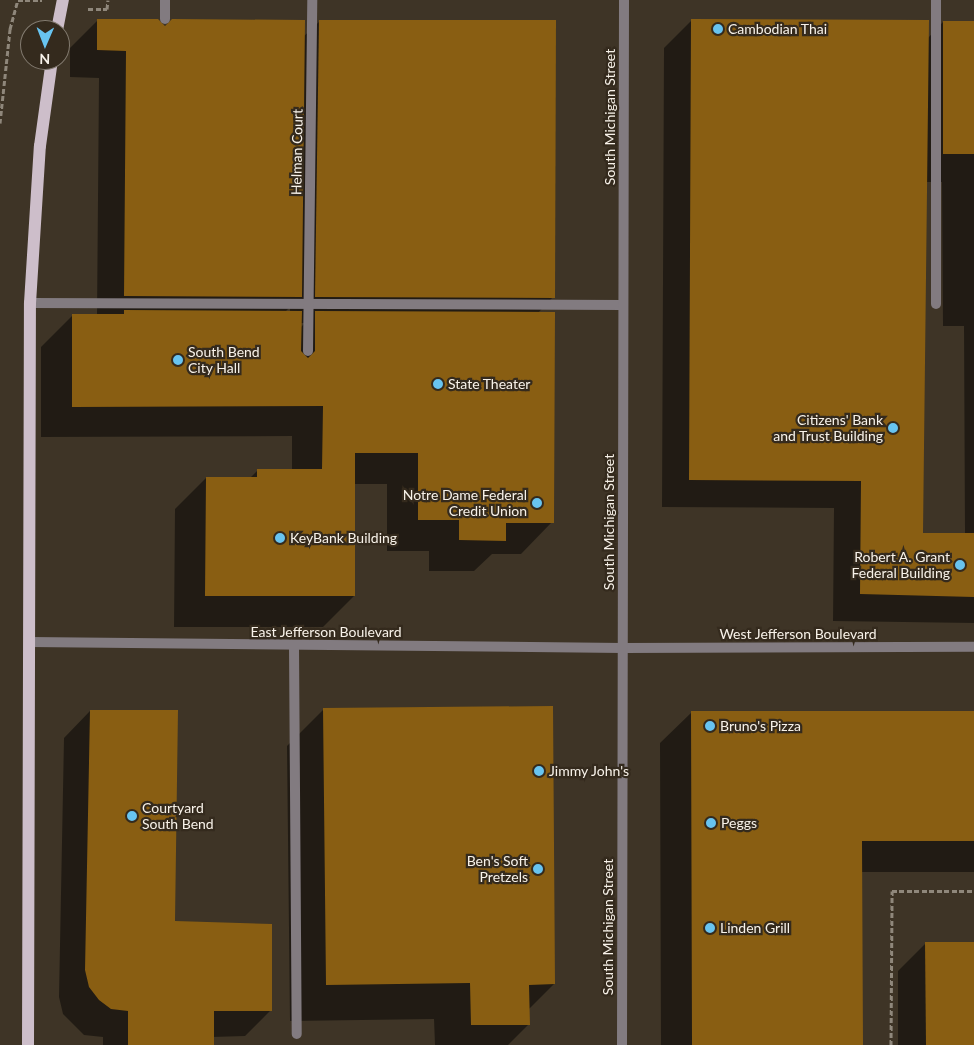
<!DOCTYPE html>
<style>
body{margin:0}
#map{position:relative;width:974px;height:1045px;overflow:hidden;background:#3e3426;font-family:Lato,sans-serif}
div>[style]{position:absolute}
.shadow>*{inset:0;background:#0007}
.building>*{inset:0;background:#895e12}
.path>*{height:3px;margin-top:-1.5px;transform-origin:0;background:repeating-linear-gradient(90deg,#8f877b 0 5px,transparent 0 7.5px)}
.service>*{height:10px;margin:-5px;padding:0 5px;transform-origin:5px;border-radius:5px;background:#827b80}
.minor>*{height:10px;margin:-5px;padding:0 5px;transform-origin:5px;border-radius:5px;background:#827b80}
.primary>*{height:12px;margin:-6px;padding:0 6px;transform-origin:6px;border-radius:6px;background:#cdbeca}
.dots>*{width:14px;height:14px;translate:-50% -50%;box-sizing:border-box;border:2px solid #342a1d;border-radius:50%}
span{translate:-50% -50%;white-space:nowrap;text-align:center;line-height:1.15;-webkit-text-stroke:4.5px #342a1d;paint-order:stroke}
.poi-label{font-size:14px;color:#f8f2e9}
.left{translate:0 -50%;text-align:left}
.right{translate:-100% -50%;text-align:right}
.street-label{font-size:14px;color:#f8f2e9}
.north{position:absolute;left:20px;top:20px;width:50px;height:50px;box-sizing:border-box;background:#342a1d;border:1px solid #827a6f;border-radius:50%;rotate:181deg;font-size:14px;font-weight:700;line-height:20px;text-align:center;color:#f8f2e9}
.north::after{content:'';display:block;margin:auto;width:18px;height:22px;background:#68c4f0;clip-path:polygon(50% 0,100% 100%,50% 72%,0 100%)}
</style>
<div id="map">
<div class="shadow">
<div style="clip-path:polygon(evenodd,98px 20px,303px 37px,319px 22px,553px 297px,538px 313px,552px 522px,521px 554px,492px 554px,474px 571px,429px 571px,429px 551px,387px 551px,387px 484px,354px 484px,354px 596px,323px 627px,174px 627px,175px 509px,206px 478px,250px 478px,258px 470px,292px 470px,292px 436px,41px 437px,41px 347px,72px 316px,97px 316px,99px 78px,70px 77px,70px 48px,98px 20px,290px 307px,290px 312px,285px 312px,290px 307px,98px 20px,300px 323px,305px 323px,300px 328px,300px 323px)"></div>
<div style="clip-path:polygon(evenodd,692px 20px,928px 38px,943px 22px,974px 22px,974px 623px,833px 621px,834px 508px,662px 507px,664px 48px,692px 20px,926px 182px,942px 182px,943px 326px,964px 326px,965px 534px,922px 534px,926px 182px)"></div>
<div style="clip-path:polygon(324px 709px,554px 984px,528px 1010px,528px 1025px,508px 1045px,435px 1045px,434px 1019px,290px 1021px,287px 746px)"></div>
<div style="clip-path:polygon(90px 711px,173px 922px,271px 1010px,245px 1036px,212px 1037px,212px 1045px,103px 1045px,103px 1037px,84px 1035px,63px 1014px,59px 997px,64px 738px)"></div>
<div style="clip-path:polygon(692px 712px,974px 712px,974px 872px,861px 872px,861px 1045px,661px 1045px,660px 743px)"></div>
<div style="clip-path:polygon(926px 943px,974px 943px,974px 1045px,898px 1045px,898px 971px)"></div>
</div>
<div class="building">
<div style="clip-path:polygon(97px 19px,158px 19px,165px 26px,172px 19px,305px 20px,302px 297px,124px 296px,126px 51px,97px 50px)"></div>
<div style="clip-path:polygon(691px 19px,929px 20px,923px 533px,974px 533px,974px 597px,860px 594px,861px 481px,689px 480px)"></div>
<div style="clip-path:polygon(319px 20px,556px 20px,555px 298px,315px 297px)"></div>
<div style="clip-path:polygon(943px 21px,974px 21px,974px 154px,943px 154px)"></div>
<div style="clip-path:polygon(124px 310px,302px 311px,301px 351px,308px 358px,315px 351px,315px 311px,555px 312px,554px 523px,506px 523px,506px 541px,459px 540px,459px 520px,418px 520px,418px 453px,355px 453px,355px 596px,205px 596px,206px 477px,257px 477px,257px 469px,322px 469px,323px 406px,72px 407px,72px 314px,124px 314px)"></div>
<div style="clip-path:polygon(553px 706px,555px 984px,529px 985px,530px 1025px,471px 1025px,470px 983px,326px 985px,323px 708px)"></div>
<div style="clip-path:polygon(90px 710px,178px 710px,175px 921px,272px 924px,272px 1011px,214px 1011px,214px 1045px,128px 1045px,128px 1011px,111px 1009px,99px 1000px,89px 987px,85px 970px)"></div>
<div style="clip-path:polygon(691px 711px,974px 711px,974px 841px,862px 841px,863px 1045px,692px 1045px)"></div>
<div style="clip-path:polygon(925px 942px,974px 942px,974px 1045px,926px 1045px)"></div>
</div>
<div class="path">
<div style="left:18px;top:0;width:24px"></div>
<div style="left:88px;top:9px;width:19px"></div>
<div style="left:107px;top:9px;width:9px;rotate:-84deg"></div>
<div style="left:0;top:123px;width:95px;rotate:-83.9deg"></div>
<div style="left:10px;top:29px;width:30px;rotate:-75deg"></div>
<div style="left:891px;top:1045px;width:154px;rotate:-89.6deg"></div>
<div style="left:892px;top:891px;width:82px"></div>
</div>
<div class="service">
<div style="left:165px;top:19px;width:19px;rotate:-90deg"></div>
<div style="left:30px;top:303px;width:593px;rotate:0.19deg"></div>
<div style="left:936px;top:304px;width:304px;rotate:-90deg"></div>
<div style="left:308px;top:351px;width:351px;rotate:-89.3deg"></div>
<div style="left:294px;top:646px;width:388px;rotate:89.6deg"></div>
</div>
<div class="minor">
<div style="left:30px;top:642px;width:593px;rotate:0.58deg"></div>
<div style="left:623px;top:648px;width:351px;rotate:-0.2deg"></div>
<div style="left:622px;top:1045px;width:1045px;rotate:-89.89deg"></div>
</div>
<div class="primary">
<div style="left:57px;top:30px;width:31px;rotate:-79deg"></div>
<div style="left:28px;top:1045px;width:742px;rotate:-89.85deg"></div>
<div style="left:30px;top:303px;width:157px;rotate:-86.4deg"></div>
<div style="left:40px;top:146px;width:87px;rotate:-82.1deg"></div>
</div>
<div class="dots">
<div style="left:718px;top:29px;background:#68c4f0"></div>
<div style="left:178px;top:360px;background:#68c4f0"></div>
<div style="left:438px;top:384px;background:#68c4f0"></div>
<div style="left:893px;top:428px;background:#68c4f0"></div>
<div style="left:537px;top:503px;background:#68c4f0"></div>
<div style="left:280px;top:538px;background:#68c4f0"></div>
<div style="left:960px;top:565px;background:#68c4f0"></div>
<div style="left:710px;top:726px;background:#68c4f0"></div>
<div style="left:539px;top:771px;background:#68c4f0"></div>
<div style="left:132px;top:816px;background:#68c4f0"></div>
<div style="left:711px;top:823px;background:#68c4f0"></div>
<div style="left:538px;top:869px;background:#68c4f0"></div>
<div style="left:710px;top:928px;background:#68c4f0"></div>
</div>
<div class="poi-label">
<span class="left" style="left:728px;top:29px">Cambodian Thai</span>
<span class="left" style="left:188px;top:360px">South Bend<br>City Hall</span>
<span class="left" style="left:448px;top:384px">State Theater</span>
<span class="right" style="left:883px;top:428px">Citizens' Bank<br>and Trust Building</span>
<span class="right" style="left:527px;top:503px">Notre Dame Federal<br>Credit Union</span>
<span class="left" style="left:290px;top:538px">KeyBank Building</span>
<span class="right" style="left:950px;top:565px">Robert A. Grant<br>Federal Building</span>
<span class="left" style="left:720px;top:726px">Bruno's Pizza</span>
<span class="left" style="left:549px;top:771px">Jimmy John's</span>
<span class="left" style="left:142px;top:816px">Courtyard<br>South Bend</span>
<span class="left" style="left:721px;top:823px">Peggs</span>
<span class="right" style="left:528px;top:869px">Ben's Soft<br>Pretzels</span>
<span class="left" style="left:720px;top:928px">Linden Grill</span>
</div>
<div class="street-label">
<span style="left:610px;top:117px;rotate:-90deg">South Michigan Street</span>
<span style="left:297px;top:152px;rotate:-89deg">Helman Court</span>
<span style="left:609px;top:522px;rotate:-90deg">South Michigan Street</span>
<span style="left:326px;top:632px">East Jefferson Boulevard</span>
<span style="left:798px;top:634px">West Jefferson Boulevard</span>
<span style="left:608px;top:927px;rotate:-90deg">South Michigan Street</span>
</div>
<div class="north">N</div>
</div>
